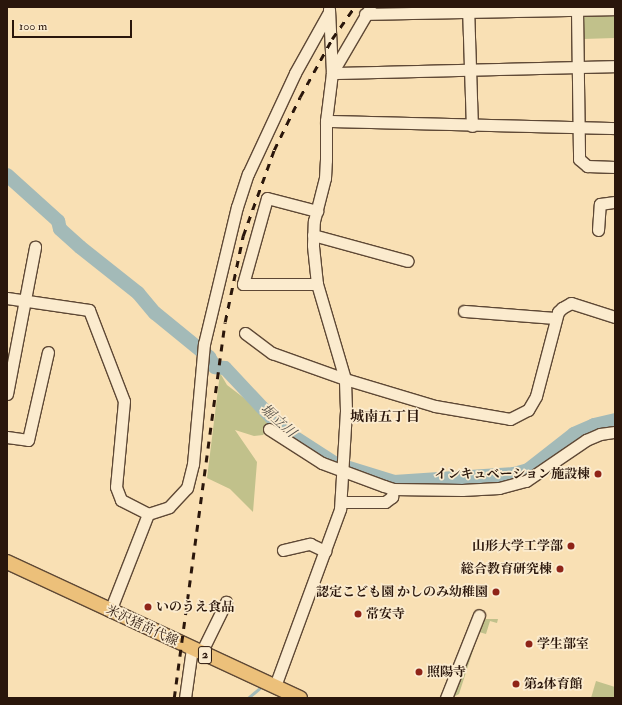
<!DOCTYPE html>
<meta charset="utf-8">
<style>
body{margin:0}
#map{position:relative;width:622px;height:705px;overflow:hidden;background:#f9e0b4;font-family:"IM FELL Double Pica","Noto Serif JP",serif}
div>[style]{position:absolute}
.green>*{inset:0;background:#c1c18b}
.stream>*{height:2.5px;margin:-1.25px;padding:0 1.25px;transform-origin:1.25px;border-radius:1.25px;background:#a3bab8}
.river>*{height:14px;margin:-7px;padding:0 7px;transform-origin:7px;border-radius:7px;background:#a3bab8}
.roads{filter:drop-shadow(1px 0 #5e4835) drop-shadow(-1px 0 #5e4835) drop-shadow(0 1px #5e4835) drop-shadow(0 -1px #5e4835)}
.minor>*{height:11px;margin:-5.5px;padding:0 5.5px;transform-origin:5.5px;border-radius:5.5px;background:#fbebce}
.major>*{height:14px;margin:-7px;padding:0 7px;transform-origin:7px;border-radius:7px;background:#ecc07a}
.rail>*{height:2.5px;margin-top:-1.25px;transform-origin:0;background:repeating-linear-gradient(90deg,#2a160b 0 7px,transparent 0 14px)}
.dots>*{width:11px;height:11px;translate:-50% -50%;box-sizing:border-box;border:2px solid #fbebce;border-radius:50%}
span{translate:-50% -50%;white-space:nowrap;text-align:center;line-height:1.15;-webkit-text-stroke:3.5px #fbebce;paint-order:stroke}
.shield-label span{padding:1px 3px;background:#fbebce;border:1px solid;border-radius:3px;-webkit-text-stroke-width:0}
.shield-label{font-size:12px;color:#2a160b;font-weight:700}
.poi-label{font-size:13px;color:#2a160b;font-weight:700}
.right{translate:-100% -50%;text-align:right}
.left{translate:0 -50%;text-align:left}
.street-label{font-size:13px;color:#2a160b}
.neighbourhood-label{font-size:14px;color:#2a160b;font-weight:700}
.water-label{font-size:14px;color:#544f48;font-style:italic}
.frame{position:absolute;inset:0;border:8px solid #2a160b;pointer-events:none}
.scale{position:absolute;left:12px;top:20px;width:120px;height:18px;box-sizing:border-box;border:2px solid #2a160b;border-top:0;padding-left:5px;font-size:12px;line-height:14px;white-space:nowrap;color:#2a160b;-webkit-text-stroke:3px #fbebce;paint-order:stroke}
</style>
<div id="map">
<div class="green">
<div style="clip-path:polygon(615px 13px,615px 38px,583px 39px,583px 17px,585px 14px)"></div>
<div style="clip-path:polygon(220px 373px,227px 385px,265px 414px,269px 427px,263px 435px,254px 436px,235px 430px,257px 462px,253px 512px,230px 489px,207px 478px)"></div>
<div style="clip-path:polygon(480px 619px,498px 619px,497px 623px,490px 621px,486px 634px,479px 632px,459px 694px,452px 698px)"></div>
<div style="clip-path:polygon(596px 681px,615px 687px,615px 698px,591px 698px)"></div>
</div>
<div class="stream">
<div style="left:248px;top:698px;width:17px;rotate:-40deg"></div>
</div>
<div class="river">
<div style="left:7px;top:175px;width:69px;rotate:42deg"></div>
<div style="left:58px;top:221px;width:8px;rotate:76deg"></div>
<div style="left:60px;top:229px;width:27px;rotate:42deg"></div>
<div style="left:80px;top:247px;width:74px;rotate:38.4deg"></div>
<div style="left:138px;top:293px;width:26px;rotate:50deg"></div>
<div style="left:155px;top:313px;width:70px;rotate:39.2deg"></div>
<div style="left:209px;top:357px;width:12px;rotate:59deg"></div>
<div style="left:215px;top:367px;width:10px;rotate:6deg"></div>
<div style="left:225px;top:368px;width:85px;rotate:46.9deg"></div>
<div style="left:283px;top:430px;width:63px;rotate:32.7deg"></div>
<div style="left:336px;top:464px;width:61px;rotate:17.2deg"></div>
<div style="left:394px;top:482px;width:120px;rotate:-3.8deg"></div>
<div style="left:514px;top:474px;width:15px;rotate:-16deg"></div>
<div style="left:528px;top:470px;width:58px;rotate:-38deg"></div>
<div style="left:574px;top:434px;width:22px;rotate:-24deg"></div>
<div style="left:594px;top:425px;width:22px;rotate:-13deg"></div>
</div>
<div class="roads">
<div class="minor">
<div style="left:468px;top:7px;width:119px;rotate:88.1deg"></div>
<div style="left:577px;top:10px;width:149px;rotate:89.2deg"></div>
<div style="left:579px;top:159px;width:11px;rotate:41deg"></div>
<div style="left:587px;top:166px;width:28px;rotate:2deg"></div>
<div style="left:365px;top:14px;width:250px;rotate:-1.1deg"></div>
<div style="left:332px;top:73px;width:283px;rotate:-1.4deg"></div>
<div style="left:332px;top:73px;width:75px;rotate:-59.7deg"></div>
<div style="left:326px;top:121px;width:289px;rotate:1.4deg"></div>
<div style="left:598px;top:230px;width:26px;rotate:-86deg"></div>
<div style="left:600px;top:204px;width:15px;rotate:-8deg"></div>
<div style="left:313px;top:235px;width:98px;rotate:15.3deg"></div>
<div style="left:317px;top:284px;width:74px;rotate:180deg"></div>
<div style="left:243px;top:284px;width:89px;rotate:-74.4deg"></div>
<div style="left:267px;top:198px;width:52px;rotate:14.6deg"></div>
<div style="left:7px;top:298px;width:83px;rotate:8.3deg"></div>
<div style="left:89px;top:310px;width:97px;rotate:69deg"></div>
<div style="left:124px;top:401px;width:86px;rotate:95.3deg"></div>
<div style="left:116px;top:487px;width:14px;rotate:69deg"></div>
<div style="left:121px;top:500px;width:30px;rotate:27deg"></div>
<div style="left:148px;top:514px;width:22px;rotate:-18deg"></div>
<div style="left:169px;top:507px;width:26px;rotate:-47deg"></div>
<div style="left:187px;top:488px;width:25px;rotate:-76deg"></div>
<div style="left:193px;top:464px;width:121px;rotate:-84.8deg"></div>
<div style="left:204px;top:344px;width:141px;rotate:-76.5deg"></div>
<div style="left:237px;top:207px;width:35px;rotate:-72deg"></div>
<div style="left:248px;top:174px;width:111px;rotate:-65deg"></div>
<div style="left:295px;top:73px;width:70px;rotate:-60.9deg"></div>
<div style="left:464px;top:311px;width:92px;rotate:4.4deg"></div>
<div style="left:245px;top:333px;width:34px;rotate:37deg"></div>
<div style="left:272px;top:353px;width:77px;rotate:19.6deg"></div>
<div style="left:345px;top:379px;width:94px;rotate:16.7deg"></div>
<div style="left:435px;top:406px;width:76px;rotate:9.8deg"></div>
<div style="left:510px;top:419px;width:20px;rotate:-27deg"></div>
<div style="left:528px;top:410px;width:16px;rotate:-60deg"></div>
<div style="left:536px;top:396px;width:87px;rotate:-75.3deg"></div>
<div style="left:558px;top:312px;width:6px;rotate:-45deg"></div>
<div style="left:562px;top:308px;width:10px;rotate:-29deg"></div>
<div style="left:571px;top:303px;width:46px;rotate:17.7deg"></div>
<div style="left:7px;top:394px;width:150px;rotate:-79.2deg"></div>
<div style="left:269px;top:429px;width:63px;rotate:32.7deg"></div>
<div style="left:322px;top:463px;width:66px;rotate:20.4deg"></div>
<div style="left:384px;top:486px;width:9px;rotate:18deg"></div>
<div style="left:393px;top:489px;width:69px;rotate:0.8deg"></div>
<div style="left:462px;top:490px;width:37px;rotate:-3deg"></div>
<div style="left:499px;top:488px;width:28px;rotate:-15deg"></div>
<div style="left:526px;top:481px;width:73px;rotate:-34.3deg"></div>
<div style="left:586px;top:440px;width:15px;rotate:-23deg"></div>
<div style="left:600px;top:434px;width:15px;rotate:-8deg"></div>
<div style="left:7px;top:437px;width:21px;rotate:8deg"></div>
<div style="left:28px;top:440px;width:90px;rotate:-77.2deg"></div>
<div style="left:341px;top:502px;width:44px"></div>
<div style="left:385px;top:502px;width:9px;rotate:-36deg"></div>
<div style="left:392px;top:497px;width:8px;rotate:-83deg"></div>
<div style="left:283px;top:550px;width:28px;rotate:-13deg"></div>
<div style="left:310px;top:544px;width:17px;rotate:25deg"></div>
<div style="left:110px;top:611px;width:104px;rotate:-68.6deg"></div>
<div style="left:201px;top:653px;width:57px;rotate:-63.9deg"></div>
<div style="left:275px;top:686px;width:189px;rotate:-69.8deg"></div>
<div style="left:340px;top:509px;width:99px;rotate:-86.5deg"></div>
<div style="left:346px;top:410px;width:31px;rotate:-92deg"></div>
<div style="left:345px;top:379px;width:99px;rotate:-106.4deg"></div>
<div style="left:317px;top:284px;width:39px;rotate:-96deg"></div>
<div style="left:313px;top:245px;width:24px;rotate:-88deg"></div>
<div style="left:314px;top:221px;width:44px;rotate:-75.7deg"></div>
<div style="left:325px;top:178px;width:18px;rotate:-87deg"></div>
<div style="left:326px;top:160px;width:39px;rotate:-90deg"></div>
<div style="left:326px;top:121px;width:48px;rotate:-82.9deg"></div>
<div style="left:332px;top:73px;width:64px;rotate:-92.7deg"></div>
<div style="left:185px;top:698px;width:50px;rotate:-82deg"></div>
<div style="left:446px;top:698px;width:89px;rotate:-68.3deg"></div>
</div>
<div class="major">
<div style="left:7px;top:562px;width:323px;rotate:24.9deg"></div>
</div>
</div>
<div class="rail">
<div style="left:174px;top:698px;width:379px;rotate:-82.3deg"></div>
<div style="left:225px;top:322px;width:88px;rotate:-78.2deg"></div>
<div style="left:243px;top:236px;width:91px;rotate:-70.2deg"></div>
<div style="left:274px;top:150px;width:59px;rotate:-63.9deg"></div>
<div style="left:300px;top:97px;width:66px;rotate:-61.1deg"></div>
<div style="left:332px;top:39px;width:39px;rotate:-55deg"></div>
</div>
<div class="dots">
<div style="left:598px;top:474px;background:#8f2418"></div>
<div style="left:571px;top:546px;background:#8f2418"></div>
<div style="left:560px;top:569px;background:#8f2418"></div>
<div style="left:496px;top:592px;background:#8f2418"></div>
<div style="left:148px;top:607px;background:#8f2418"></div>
<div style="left:358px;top:614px;background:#8f2418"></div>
<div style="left:529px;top:644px;background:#8f2418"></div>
<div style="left:419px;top:672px;background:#8f2418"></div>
<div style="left:516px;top:684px;background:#8f2418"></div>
</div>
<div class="shield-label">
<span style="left:205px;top:655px">2</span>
</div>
<div class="poi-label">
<span class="right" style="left:590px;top:474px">インキュベーション施設棟</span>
<span class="right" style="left:563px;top:546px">山形大学工学部</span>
<span class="right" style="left:552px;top:569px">総合教育研究棟</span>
<span class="right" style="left:488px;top:592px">認定こども園 かしのみ幼稚園</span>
<span class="left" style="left:156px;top:607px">いのうえ食品</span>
<span class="left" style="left:366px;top:614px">常安寺</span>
<span class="left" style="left:537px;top:644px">学生部室</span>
<span class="left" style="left:427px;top:672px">照陽寺</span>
<span class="left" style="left:524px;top:684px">第2体育館</span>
</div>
<div class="street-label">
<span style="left:142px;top:626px;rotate:25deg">米沢猪苗代線</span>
</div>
<div class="neighbourhood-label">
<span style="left:385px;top:417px">城南五丁目</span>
</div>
<div class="water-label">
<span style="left:278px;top:421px;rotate:42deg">堀立川</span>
</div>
<div class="frame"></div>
<div class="scale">100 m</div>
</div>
